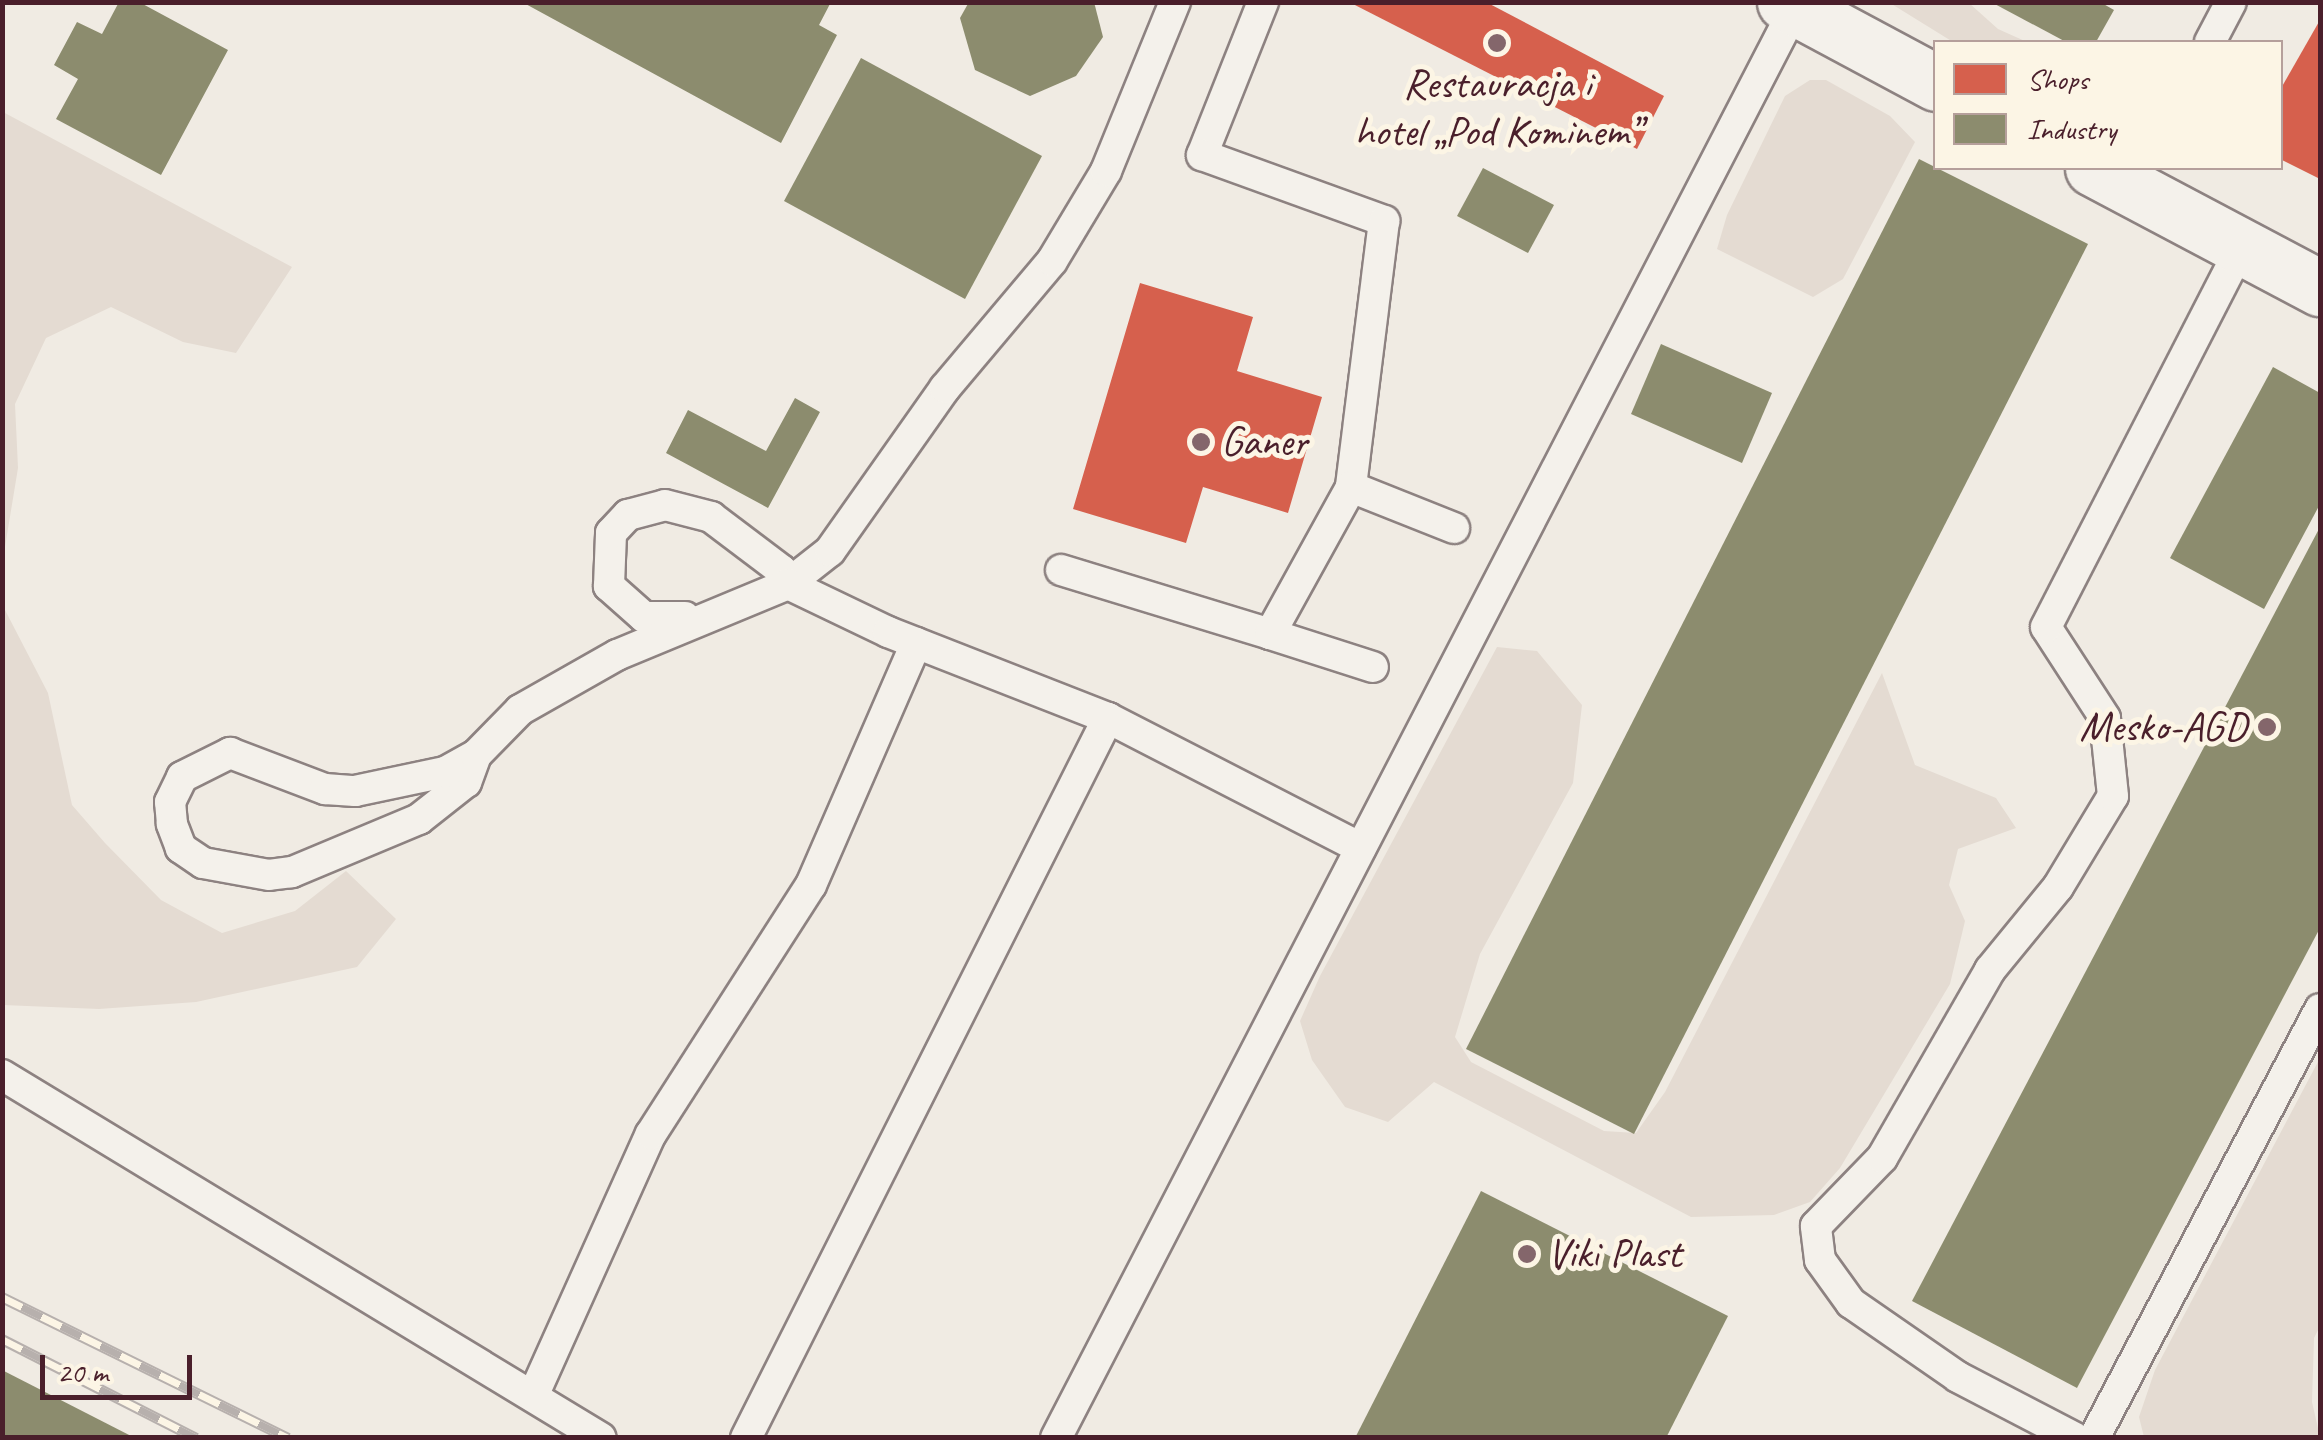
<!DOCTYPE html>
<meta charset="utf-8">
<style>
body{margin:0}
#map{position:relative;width:2323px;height:1440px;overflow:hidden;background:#f0ebe3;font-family:Caveat,sans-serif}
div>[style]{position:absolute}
.green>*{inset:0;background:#e4dbd2}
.shops>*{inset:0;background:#d6604d}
.industry>*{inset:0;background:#8c8c6e}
.roads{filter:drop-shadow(2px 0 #8d8281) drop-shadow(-2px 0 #8d8281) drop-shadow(0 2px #8d8281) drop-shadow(0 -2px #8d8281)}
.lane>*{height:30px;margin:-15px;padding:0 15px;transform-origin:15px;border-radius:15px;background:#f4f1eb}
.secondary>*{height:55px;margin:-27.5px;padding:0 27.5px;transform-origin:27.5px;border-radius:27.5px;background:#f4f1eb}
.rail>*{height:11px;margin-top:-5.5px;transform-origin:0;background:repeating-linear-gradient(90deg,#fcf5e5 0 22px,#b7b0ad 0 44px);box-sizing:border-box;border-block:2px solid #b7b0ad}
.dots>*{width:28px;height:28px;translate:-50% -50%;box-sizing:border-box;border:5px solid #fcf5e5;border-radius:50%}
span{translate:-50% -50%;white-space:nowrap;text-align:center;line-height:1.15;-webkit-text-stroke:10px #fcf5e5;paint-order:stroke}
.poi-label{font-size:42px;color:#4a1f2b}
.left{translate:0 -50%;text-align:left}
.right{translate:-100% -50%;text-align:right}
.frame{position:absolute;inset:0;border:5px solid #4a1f2b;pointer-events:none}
.legend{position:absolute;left:1933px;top:40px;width:350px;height:130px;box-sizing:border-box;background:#fcf5e5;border:2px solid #b59f9b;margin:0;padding:12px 18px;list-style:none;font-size:30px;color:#4a1f2b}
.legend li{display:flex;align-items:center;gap:20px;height:50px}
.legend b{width:50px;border:2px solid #b59f9b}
.scale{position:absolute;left:40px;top:1355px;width:152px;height:45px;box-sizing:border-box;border:5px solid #4a1f2b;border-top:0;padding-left:12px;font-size:30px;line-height:35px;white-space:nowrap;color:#4a1f2b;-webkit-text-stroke:8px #fcf5e5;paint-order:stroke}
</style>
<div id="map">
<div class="green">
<div style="clip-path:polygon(1890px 3px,1969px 3px,1998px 29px,2027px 42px,1953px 42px)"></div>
<div style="clip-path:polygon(1810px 80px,1826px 80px,1890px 116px,1915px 142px,1843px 279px,1813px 297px,1717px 249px,1727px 215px,1785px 96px)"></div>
<div style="clip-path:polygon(3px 112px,292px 267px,236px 353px,183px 342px,111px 307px,46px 338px,15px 404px,18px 468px,5px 547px,5px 610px,48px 693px,72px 805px,105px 843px,161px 900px,222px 933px,295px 911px,346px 871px,396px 919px,357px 967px,196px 1002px,99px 1009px,3px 1005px)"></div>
<div style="clip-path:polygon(1497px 647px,1537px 651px,1582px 705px,1573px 783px,1480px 954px,1455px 1037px,1471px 1062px,1604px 1131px,1636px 1133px,1665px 1092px,1882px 673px,1915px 765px,1996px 798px,2016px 828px,1958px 849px,1949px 885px,1965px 921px,1950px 984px,1840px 1168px,1810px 1202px,1774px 1215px,1691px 1217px,1434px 1082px,1388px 1122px,1345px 1107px,1312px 1060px,1300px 1021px,1320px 976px)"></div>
<div style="clip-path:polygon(2320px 1058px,2320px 1326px,2314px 1338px,2312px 1402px,2320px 1437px,2144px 1437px,2139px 1417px,2155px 1370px)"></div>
</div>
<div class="shops">
<div style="clip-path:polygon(1349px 2px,1486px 2px,1664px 96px,1637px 149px)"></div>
<div style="clip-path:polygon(2320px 20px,2320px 179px,2280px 159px,2280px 90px)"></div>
<div style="clip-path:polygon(1140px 283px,1253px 317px,1237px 371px,1322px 397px,1288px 513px,1203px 487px,1186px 543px,1073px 509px)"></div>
</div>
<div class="industry">
<div style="clip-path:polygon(119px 2px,139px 2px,228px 50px,161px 175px,56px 119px,78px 79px,54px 65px,77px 22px,102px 34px)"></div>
<div style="clip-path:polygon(522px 2px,831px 2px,819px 25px,837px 35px,781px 143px)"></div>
<div style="clip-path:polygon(969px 2px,1094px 2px,1103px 37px,1076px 76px,1030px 96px,975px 70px,960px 18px)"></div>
<div style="clip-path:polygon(1991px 2px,2100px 2px,2114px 10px,2096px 42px,2066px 42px)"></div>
<div style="clip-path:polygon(861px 58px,1042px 156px,965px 299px,784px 201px)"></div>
<div style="clip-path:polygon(1919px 159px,2088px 244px,1634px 1134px,1466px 1049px)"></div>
<div style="clip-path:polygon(1483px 168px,1554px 205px,1528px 253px,1457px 216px)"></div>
<div style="clip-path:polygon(1661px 344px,1772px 393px,1742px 463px,1631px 414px)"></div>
<div style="clip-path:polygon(2273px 367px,2320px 393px,2320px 504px,2264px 609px,2170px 558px)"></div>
<div style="clip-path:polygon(795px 398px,820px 412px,768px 508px,666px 453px,688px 410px,766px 451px)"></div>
<div style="clip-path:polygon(2320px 527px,2320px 928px,2077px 1388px,1912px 1301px)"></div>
<div style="clip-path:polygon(1481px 1191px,1728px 1316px,1666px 1438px,1355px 1438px)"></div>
<div style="clip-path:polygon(2px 1370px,135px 1438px,2px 1438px)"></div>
</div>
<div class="roads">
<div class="lane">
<div style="left:1263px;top:2px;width:165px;rotate:111.7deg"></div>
<div style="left:1202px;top:155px;width:194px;rotate:19.9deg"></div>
<div style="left:1384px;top:221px;width:268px;rotate:97.1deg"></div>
<div style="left:1351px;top:487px;width:111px;rotate:21.7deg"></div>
<div style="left:2210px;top:42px;width:45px;rotate:-62.3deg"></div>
<div style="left:1061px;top:570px;width:219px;rotate:17deg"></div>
<div style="left:1270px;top:634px;width:168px;rotate:-61.1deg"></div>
<div style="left:685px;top:617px;width:41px;rotate:180deg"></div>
<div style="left:644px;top:617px;width:47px;rotate:-138.5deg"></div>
<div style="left:609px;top:586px;width:53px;rotate:-87.8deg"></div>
<div style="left:611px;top:533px;width:25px;rotate:-47deg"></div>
<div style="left:628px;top:515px;width:38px;rotate:-15deg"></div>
<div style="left:665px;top:505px;width:48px;rotate:14.6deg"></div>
<div style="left:711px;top:517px;width:88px;rotate:37.1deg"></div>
<div style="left:781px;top:570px;width:16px;rotate:63deg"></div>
<div style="left:788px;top:584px;width:53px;rotate:-38.2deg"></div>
<div style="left:830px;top:551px;width:199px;rotate:-54.8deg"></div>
<div style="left:945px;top:388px;width:166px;rotate:-49.9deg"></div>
<div style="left:1052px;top:261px;width:105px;rotate:-59deg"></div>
<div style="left:1106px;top:171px;width:183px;rotate:-67.8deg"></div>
<div style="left:1270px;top:634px;width:108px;rotate:17.8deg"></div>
<div style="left:476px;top:755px;width:29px;rotate:110deg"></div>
<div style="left:466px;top:782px;width:60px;rotate:141.8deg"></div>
<div style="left:419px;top:819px;width:138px;rotate:157.3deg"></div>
<div style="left:292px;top:872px;width:23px;rotate:173deg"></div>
<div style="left:269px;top:875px;width:67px;rotate:-169.7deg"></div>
<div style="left:203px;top:863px;width:27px;rotate:-146deg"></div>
<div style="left:181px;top:848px;width:26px;rotate:-111deg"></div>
<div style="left:172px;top:824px;width:22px;rotate:-95deg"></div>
<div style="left:170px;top:802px;width:28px;rotate:-64deg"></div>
<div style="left:182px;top:777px;width:54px;rotate:-26.6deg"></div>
<div style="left:230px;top:753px;width:102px;rotate:20.8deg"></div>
<div style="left:325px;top:789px;width:30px;rotate:4deg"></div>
<div style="left:355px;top:791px;width:92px;rotate:-11.9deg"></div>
<div style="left:445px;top:772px;width:35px;rotate:-29deg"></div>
<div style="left:476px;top:755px;width:63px;rotate:-45.6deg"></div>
<div style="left:520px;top:710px;width:112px;rotate:-29.6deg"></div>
<div style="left:617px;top:655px;width:185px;rotate:-22.5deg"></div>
<div style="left:788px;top:584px;width:111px;rotate:25.6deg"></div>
<div style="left:888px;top:632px;width:236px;rotate:21.4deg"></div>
<div style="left:2px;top:1075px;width:700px;rotate:31.22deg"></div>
<div style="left:533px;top:1396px;width:287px;rotate:-65.8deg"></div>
<div style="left:651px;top:1134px;width:296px;rotate:-57.3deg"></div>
<div style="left:811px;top:885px;width:264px;rotate:-66.5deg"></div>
<div style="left:746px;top:1438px;width:806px;rotate:-63.31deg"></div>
<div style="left:1108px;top:718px;width:284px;rotate:27.2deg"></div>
<div style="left:1056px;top:1438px;width:1610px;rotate:-62.67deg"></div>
<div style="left:2075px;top:1438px;width:132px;rotate:-152.5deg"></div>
<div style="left:1958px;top:1377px;width:130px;rotate:-145.3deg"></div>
<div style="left:1851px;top:1303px;width:53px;rotate:-125.8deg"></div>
<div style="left:1820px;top:1260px;width:34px;rotate:-97deg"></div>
<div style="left:1816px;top:1226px;width:95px;rotate:-45.9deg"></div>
<div style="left:1882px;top:1158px;width:217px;rotate:-60.1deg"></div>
<div style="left:1990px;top:970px;width:107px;rotate:-50.7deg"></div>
<div style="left:2058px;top:887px;width:106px;rotate:-58.9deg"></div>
<div style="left:2113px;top:796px;width:78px;rotate:-95.9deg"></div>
<div style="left:2105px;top:718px;width:108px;rotate:-123deg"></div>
<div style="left:2046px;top:627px;width:428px;rotate:-62.8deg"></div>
<div style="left:2094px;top:1438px;width:485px;rotate:-62.2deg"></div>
</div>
<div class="secondary">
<div style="left:1785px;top:2px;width:171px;rotate:28.2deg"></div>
<div style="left:2093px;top:168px;width:257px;rotate:27.9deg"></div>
</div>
</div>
<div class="rail">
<div style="left:2px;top:1297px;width:319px;rotate:26.2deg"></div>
<div style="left:2px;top:1339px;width:218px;rotate:27deg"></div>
</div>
<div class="dots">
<div style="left:1497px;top:43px;background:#84666b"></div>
<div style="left:1201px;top:442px;background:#84666b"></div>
<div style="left:2267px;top:727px;background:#84666b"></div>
<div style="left:1527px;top:1254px;background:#84666b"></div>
</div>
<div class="poi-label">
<span style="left:1497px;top:108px">Restauracja i<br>hotel „Pod Kominem”</span>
<span class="left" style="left:1221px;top:442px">Ganer</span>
<span class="right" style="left:2247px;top:727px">Mesko-AGD</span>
<span class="left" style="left:1547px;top:1254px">Viki Plast</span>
</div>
<div class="frame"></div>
<ul class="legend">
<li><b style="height:28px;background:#d6604d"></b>Shops</li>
<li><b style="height:28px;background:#8c8c6e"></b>Industry</li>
</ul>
<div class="scale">20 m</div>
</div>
